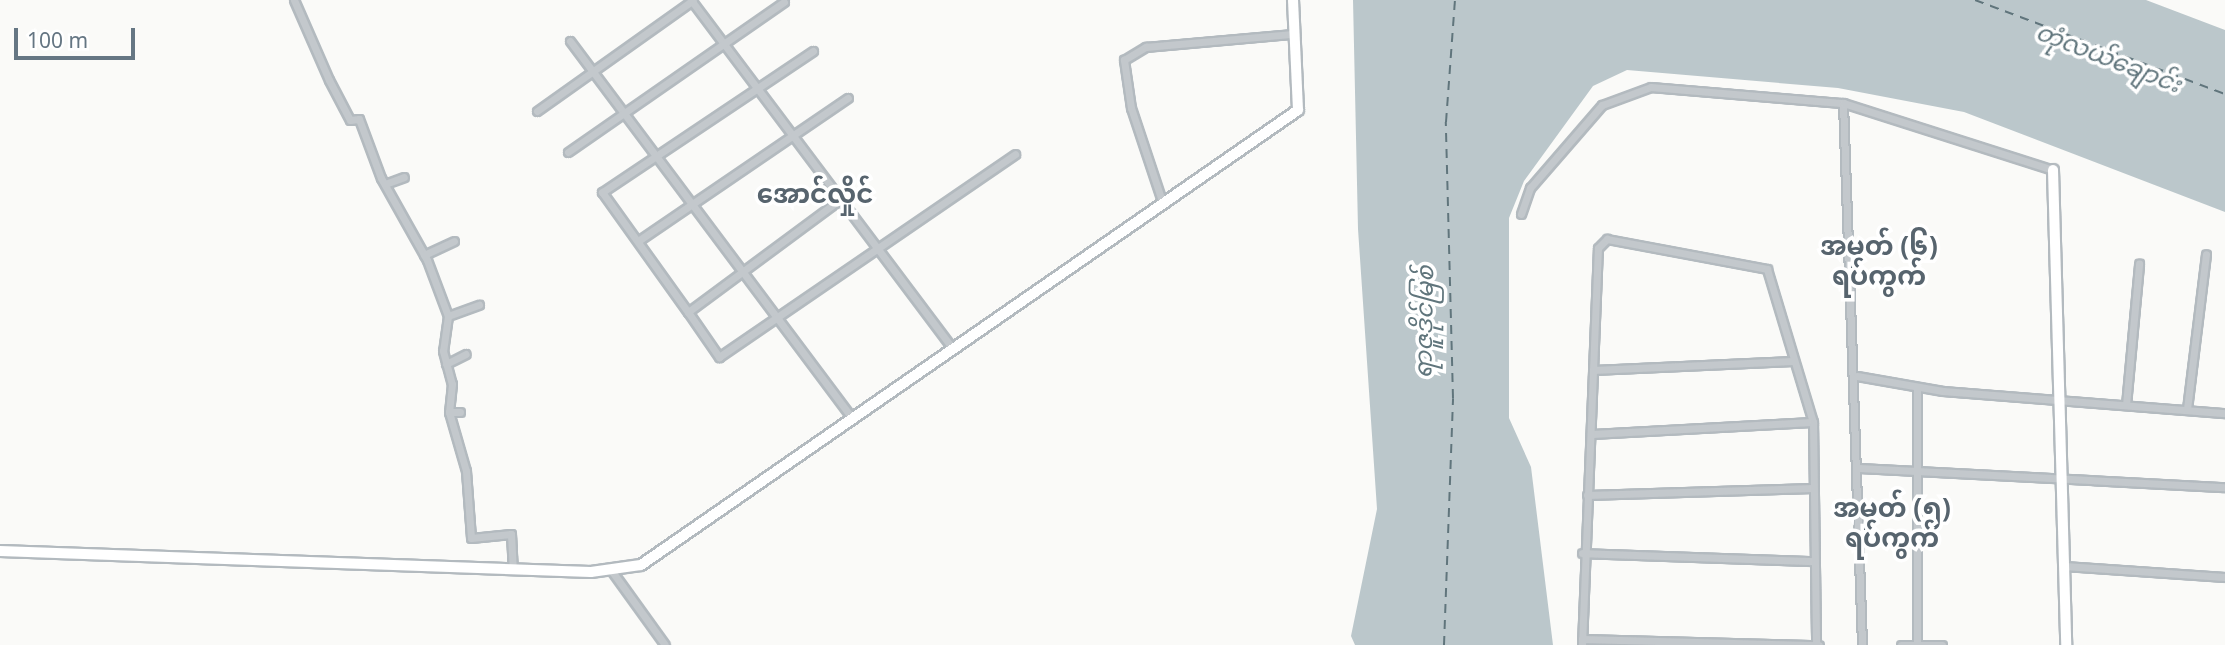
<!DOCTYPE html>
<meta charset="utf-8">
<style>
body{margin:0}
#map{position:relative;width:2225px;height:645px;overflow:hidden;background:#fafaf8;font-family:"Noto Sans","Noto Sans Myanmar",sans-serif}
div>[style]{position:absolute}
.water>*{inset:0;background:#bbc7cb}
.ferry>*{height:2px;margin-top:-1px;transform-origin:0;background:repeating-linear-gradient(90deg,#60757c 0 9px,transparent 0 16px)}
.roads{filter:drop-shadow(2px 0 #b3babf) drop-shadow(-2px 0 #b3babf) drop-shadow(0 2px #b3babf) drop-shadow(0 -2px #b3babf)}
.street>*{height:7px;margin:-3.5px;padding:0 3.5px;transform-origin:3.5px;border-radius:3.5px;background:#c3c8cc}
.secondary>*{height:10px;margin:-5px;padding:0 5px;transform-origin:5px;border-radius:5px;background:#fff}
span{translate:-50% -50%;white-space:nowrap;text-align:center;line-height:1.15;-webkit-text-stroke:7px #fff;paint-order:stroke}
.water-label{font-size:24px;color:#60757c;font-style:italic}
.quarter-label{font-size:26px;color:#57646e;font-weight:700}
.scale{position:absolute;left:14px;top:28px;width:121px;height:32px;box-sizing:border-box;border:4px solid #657683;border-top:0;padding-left:9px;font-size:21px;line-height:24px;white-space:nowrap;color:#657683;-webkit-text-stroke:5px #fff;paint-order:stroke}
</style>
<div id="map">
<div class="water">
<div style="clip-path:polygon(1353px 0,2146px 0,2225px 30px,2225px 212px,1964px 112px,1838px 88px,1627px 70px,1593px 86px,1524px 181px,1509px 218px,1509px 418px,1531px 467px,1553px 645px,1355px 645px,1351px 636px,1377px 509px,1358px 229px)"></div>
</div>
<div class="ferry">
<div style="left:1975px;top:0;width:267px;rotate:20.6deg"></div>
<div style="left:1444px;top:645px;width:247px;rotate:-87.9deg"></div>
<div style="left:1453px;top:398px;width:276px;rotate:-91.5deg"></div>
<div style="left:1446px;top:122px;width:122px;rotate:-85.8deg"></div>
</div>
<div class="roads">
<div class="street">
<div style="left:294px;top:0;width:87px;rotate:66.4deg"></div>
<div style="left:329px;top:80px;width:45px;rotate:62.3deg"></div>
<div style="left:350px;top:120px;width:9px;rotate:-6deg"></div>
<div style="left:359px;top:119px;width:63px;rotate:69.6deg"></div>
<div style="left:381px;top:178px;width:94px;rotate:60.7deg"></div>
<div style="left:427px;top:260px;width:60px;rotate:69.4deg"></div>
<div style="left:448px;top:316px;width:35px;rotate:98deg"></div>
<div style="left:443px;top:351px;width:34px;rotate:75deg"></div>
<div style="left:452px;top:384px;width:28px;rotate:96deg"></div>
<div style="left:449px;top:412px;width:61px;rotate:73.9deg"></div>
<div style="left:466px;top:471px;width:67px;rotate:85.7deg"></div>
<div style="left:471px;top:538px;width:40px;rotate:-5.7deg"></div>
<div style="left:511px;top:534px;width:35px;rotate:87deg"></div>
<div style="left:691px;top:0;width:435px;rotate:53.1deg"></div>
<div style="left:570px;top:41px;width:471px;rotate:53.2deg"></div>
<div style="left:813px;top:51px;width:254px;rotate:146.2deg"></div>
<div style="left:602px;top:192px;width:148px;rotate:54.4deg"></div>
<div style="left:688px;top:312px;width:192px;rotate:-36.5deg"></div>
<div style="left:1843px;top:103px;width:542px;rotate:87.99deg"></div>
<div style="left:537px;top:111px;width:191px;rotate:-35.4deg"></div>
<div style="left:568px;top:152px;width:263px;rotate:-34.8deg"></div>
<div style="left:385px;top:184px;width:20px;rotate:-20deg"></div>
<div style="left:1162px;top:201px;width:98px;rotate:-108.4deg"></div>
<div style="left:1131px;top:108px;width:49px;rotate:-98.3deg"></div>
<div style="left:1124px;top:60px;width:26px;rotate:-31deg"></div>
<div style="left:1146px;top:47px;width:147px;rotate:-5.1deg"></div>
<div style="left:1521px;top:214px;width:28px;rotate:-71deg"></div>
<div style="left:1530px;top:188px;width:110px;rotate:-49.1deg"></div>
<div style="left:1602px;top:105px;width:52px;rotate:-20.2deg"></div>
<div style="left:1651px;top:87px;width:193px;rotate:4.8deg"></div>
<div style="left:1843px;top:103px;width:220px;rotate:17.7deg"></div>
<div style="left:638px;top:241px;width:254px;rotate:-34.3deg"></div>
<div style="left:424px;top:255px;width:33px;rotate:-25deg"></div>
<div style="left:688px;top:312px;width:55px;rotate:55.4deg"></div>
<div style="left:719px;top:357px;width:359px;rotate:-34.4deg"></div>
<div style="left:448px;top:316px;width:33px;rotate:-20deg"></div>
<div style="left:446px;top:364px;width:22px;rotate:-27deg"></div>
<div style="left:1593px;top:370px;width:200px;rotate:-2.6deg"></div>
<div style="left:1857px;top:376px;width:87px;rotate:9.9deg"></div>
<div style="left:1943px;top:391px;width:283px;rotate:4.5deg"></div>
<div style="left:2126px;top:405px;width:142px;rotate:-84.7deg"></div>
<div style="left:2187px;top:409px;width:156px;rotate:-83deg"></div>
<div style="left:449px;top:412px;width:11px"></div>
<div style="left:1591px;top:434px;width:222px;rotate:-3.1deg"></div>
<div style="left:1859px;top:468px;width:366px;rotate:3deg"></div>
<div style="left:1587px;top:495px;width:226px;rotate:-1.8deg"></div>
<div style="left:1582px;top:553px;width:230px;rotate:2deg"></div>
<div style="left:2064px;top:566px;width:161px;rotate:3.9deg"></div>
<div style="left:611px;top:570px;width:92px;rotate:54.2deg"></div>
<div style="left:1582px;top:639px;width:237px;rotate:1.5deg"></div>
<div style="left:1582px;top:645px;width:397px;rotate:-87.7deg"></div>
<div style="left:1598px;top:248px;width:13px;rotate:-45deg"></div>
<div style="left:1607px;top:239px;width:163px;rotate:10.6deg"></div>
<div style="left:1767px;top:269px;width:160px;rotate:73.3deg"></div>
<div style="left:1813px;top:422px;width:223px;rotate:89.2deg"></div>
<div style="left:1901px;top:645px;width:41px"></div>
<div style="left:1917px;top:645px;width:258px;rotate:-90deg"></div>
</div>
<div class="secondary">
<div style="left:2053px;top:170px;width:475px;rotate:88.4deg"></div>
<div style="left:0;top:551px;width:591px;rotate:2.04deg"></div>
<div style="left:591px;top:572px;width:50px;rotate:-8deg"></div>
<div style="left:641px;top:565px;width:799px;rotate:-34.7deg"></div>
<div style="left:1298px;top:110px;width:110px;rotate:-92.6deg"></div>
</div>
</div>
<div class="water-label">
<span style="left:2109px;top:57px;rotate:21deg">တုံလယ်ချောင်း</span>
<span style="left:1423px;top:322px;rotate:-89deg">ရာဇူဒိုင်မြစ်</span>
</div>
<div class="quarter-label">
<span style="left:815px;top:194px">အောင်လှိုင်</span>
<span style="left:1879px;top:261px">အမှတ် (၆)<br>ရပ်ကွက်</span>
<span style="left:1892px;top:523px">အမှတ် (၅)<br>ရပ်ကွက်</span>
</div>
<div class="scale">100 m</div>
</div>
